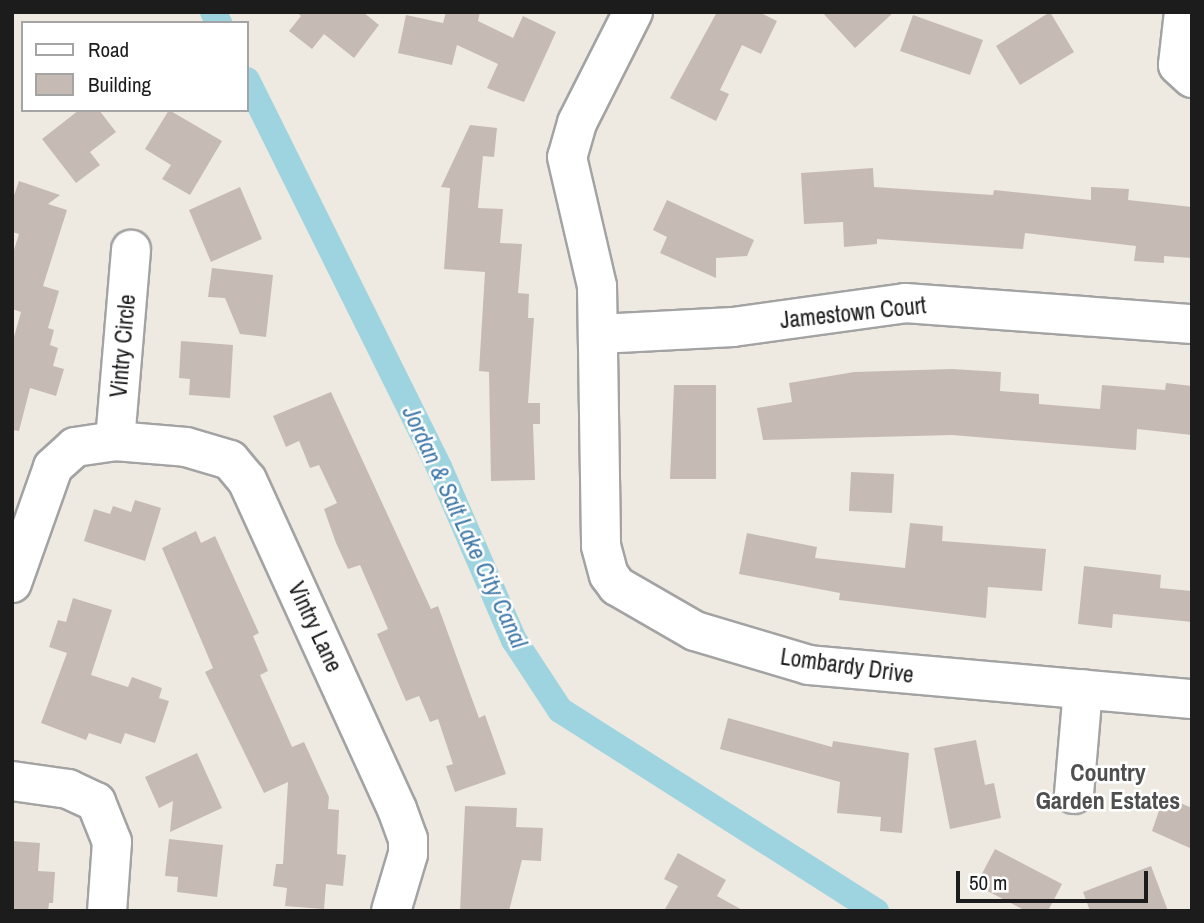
<!DOCTYPE html>
<style>
body{margin:0}
#map{position:relative;width:1204px;height:923px;overflow:hidden;background:#eee9e1;font-family:"Archivo Narrow",sans-serif}
div>[style]{position:absolute}
.canal>*{height:26px;margin:-13px;padding:0 13px;transform-origin:13px;border-radius:13px;background:#9ed4df}
.building>*{inset:0;background:#c6bbb4}
.roads{filter:drop-shadow(2px 0 #a3a3a3) drop-shadow(-2px 0 #a3a3a3) drop-shadow(0 2px #a3a3a3) drop-shadow(0 -2px #a3a3a3)}
.minor>*{height:38px;margin:-19px;padding:0 19px;transform-origin:19px;border-radius:19px;background:#fff}
span{translate:-50% -50%;white-space:nowrap;text-align:center;line-height:1.15;-webkit-text-stroke:5px #fff;paint-order:stroke}
.street-label{font-size:23px;color:#1c1c1c}
.water-label{font-size:24px;color:#417aa9;font-style:italic}
.neighbourhood-label{font-size:24px;color:#4f4f4f;font-weight:700}
.frame{position:absolute;inset:0;border:14px solid #1c1c1c;pointer-events:none}
.legend{position:absolute;left:21px;top:21px;width:228px;height:91px;box-sizing:border-box;background:#fff;border:2px solid #a4a4a4;margin:0;padding:9px 12px;list-style:none;font-size:21px;color:#1c1c1c}
.legend li{display:flex;align-items:center;gap:14px;height:35px}
.legend b{width:35px;border:2px solid #a4a4a4}
.scale{position:absolute;left:956px;top:871px;width:192px;height:32px;box-sizing:border-box;border:4px solid #1c1c1c;border-top:0;padding-left:9px;font-size:21px;line-height:24px;white-space:nowrap;color:#1c1c1c;-webkit-text-stroke:5px #fff;paint-order:stroke}
</style>
<div id="map">
<div class="canal">
<div style="left:213px;top:12px;width:13px;rotate:61deg"></div>
<div style="left:247px;top:80px;width:432px;rotate:63.6deg"></div>
<div style="left:439px;top:467px;width:189px;rotate:66.6deg"></div>
<div style="left:514px;top:640px;width:84px;rotate:56.7deg"></div>
<div style="left:560px;top:710px;width:375px;rotate:32.5deg"></div>
</div>
<div class="building">
<div style="clip-path:polygon(296px 12px,363px 12px,379px 25px,354px 58px,324px 34px,312px 49px,289px 31px,301px 16px)"></div>
<div style="clip-path:polygon(446px 12px,480px 12px,478px 21px,513px 38px,523px 16px,556px 32px,524px 102px,487px 88px,498px 64px,457px 45px,452px 65px,398px 53px,406px 15px,443px 23px)"></div>
<div style="clip-path:polygon(717px 12px,759px 12px,777px 21px,761px 54px,742px 45px,720px 90px,729px 94px,716px 121px,670px 98px)"></div>
<div style="clip-path:polygon(822px 12px,894px 12px,855px 48px)"></div>
<div style="clip-path:polygon(1050px 12px,1074px 52px,1020px 85px,996px 46px)"></div>
<div style="clip-path:polygon(913px 15px,983px 40px,970px 75px,900px 51px)"></div>
<div style="clip-path:polygon(79px 110px,99px 110px,116px 132px,90px 152px,100px 165px,76px 183px,42px 139px)"></div>
<div style="clip-path:polygon(169px 110px,222px 141px,190px 195px,162px 179px,171px 165px,145px 149px)"></div>
<div style="clip-path:polygon(470px 125px,497px 128px,494px 157px,483px 156px,478px 208px,503px 209px,500px 243px,522px 244px,518px 293px,529px 294px,528px 318px,534px 318px,528px 403px,540px 403px,540px 424px,533px 424px,535px 480px,491px 481px,489px 372px,479px 371px,485px 272px,444px 269px,450px 188px,441px 187px)"></div>
<div style="clip-path:polygon(873px 168px,874px 187px,993px 195px,994px 190px,1091px 200px,1091px 187px,1129px 189px,1128px 200px,1192px 207px,1192px 258px,1164px 256px,1164px 263px,1134px 261px,1136px 246px,1025px 233px,1023px 249px,877px 239px,877px 244px,844px 247px,843px 222px,804px 224px,801px 173px)"></div>
<div style="clip-path:polygon(19px 181px,60px 195px,48px 204px,67px 210px,43px 286px,59px 291px,48px 328px,54px 330px,50px 345px,58px 348px,53px 366px,64px 369px,56px 396px,30px 388px,19px 431px,12px 430px,12px 344px,21px 312px,12px 309px,12px 256px,19px 234px,12px 232px,12px 201px)"></div>
<div style="clip-path:polygon(240px 187px,262px 239px,211px 262px,189px 210px)"></div>
<div style="clip-path:polygon(667px 200px,754px 240px,747px 256px,716px 258px,716px 278px,660px 253px,667px 237px,653px 230px)"></div>
<div style="clip-path:polygon(212px 268px,273px 275px,266px 337px,240px 334px,225px 298px,208px 297px)"></div>
<div style="clip-path:polygon(181px 341px,233px 345px,230px 398px,189px 395px,190px 379px,179px 378px)"></div>
<div style="clip-path:polygon(952px 369px,1001px 372px,1000px 391px,1039px 394px,1039px 404px,1100px 409px,1102px 385px,1165px 390px,1166px 383px,1192px 386px,1192px 435px,1137px 429px,1136px 450px,952px 435px,763px 440px,757px 408px,792px 402px,789px 383px,854px 372px)"></div>
<div style="clip-path:polygon(674px 385px,716px 385px,716px 479px,670px 479px)"></div>
<div style="clip-path:polygon(331px 392px,431px 609px,438px 606px,479px 718px,485px 715px,506px 774px,455px 792px,446px 766px,453px 764px,438px 719px,430px 722px,419px 696px,406px 701px,377px 634px,388px 629px,360px 565px,348px 569px,336px 543px,324px 509px,337px 503px,319px 465px,310px 468px,299px 441px,286px 447px,273px 416px)"></div>
<div style="clip-path:polygon(851px 472px,894px 474px,892px 513px,849px 511px)"></div>
<div style="clip-path:polygon(135px 500px,161px 508px,145px 561px,84px 541px,94px 509px,110px 514px,113px 506px,131px 512px)"></div>
<div style="clip-path:polygon(910px 523px,943px 526px,942px 541px,1046px 549px,1042px 591px,988px 587px,986px 618px,839px 600px,840px 593px,739px 574px,747px 533px,817px 547px,815px 558px,905px 568px)"></div>
<div style="clip-path:polygon(196px 531px,201px 543px,215px 536px,259px 633px,253px 636px,268px 671px,260px 675px,285px 731px,292px 747px,304px 742px,329px 797px,328px 809px,339px 810px,337px 854px,346px 855px,343px 886px,326px 884px,324px 909px,285px 906px,287px 888px,273px 886px,276px 864px,283px 864px,288px 782px,264px 793px,205px 672px,213px 668px,162px 548px)"></div>
<div style="clip-path:polygon(1084px 566px,1161px 575px,1160px 588px,1192px 591px,1192px 622px,1113px 614px,1112px 628px,1078px 624px)"></div>
<div style="clip-path:polygon(73px 598px,112px 610px,91px 675px,128px 687px,132px 677px,162px 688px,159px 698px,169px 701px,155px 743px,125px 733px,121px 744px,89px 733px,86px 740px,41px 723px,67px 653px,49px 647px,58px 620px,66px 622px)"></div>
<div style="clip-path:polygon(728px 718px,832px 747px,833px 741px,909px 753px,902px 833px,880px 831px,881px 817px,837px 813px,840px 782px,720px 749px)"></div>
<div style="clip-path:polygon(976px 740px,985px 785px,994px 783px,1001px 818px,950px 829px,934px 748px)"></div>
<div style="clip-path:polygon(197px 753px,222px 808px,170px 832px,173px 801px,159px 808px,145px 777px)"></div>
<div style="clip-path:polygon(1164px 796px,1192px 808px,1192px 849px,1152px 831px)"></div>
<div style="clip-path:polygon(465px 806px,517px 808px,516px 827px,543px 828px,541px 861px,522px 860px,509px 911px,460px 911px)"></div>
<div style="clip-path:polygon(169px 839px,223px 845px,217px 897px,177px 892px,178px 877px,165px 876px)"></div>
<div style="clip-path:polygon(12px 841px,40px 843px,38px 871px,55px 872px,53px 903px,49px 903px,48px 911px,12px 911px)"></div>
<div style="clip-path:polygon(995px 849px,1062px 884px,1048px 911px,1026px 911px,976px 885px)"></div>
<div style="clip-path:polygon(678px 853px,726px 880px,717px 896px,744px 911px,664px 911px,678px 886px,664px 879px)"></div>
<div style="clip-path:polygon(1151px 866px,1168px 911px,1090px 911px,1083px 892px)"></div>
</div>
<div class="roads">
<div class="minor">
<div style="left:633px;top:12px;width:124px;rotate:116.8deg"></div>
<div style="left:577px;top:123px;width:35px;rotate:106deg"></div>
<div style="left:567px;top:157px;width:132px;rotate:76.9deg"></div>
<div style="left:597px;top:286px;width:260px;rotate:89.1deg"></div>
<div style="left:601px;top:546px;width:30px;rotate:75deg"></div>
<div style="left:609px;top:575px;width:14px;rotate:54deg"></div>
<div style="left:617px;top:586px;width:90px;rotate:30deg"></div>
<div style="left:695px;top:631px;width:119px;rotate:16.6deg"></div>
<div style="left:809px;top:665px;width:385px;rotate:5.1deg"></div>
<div style="left:1184px;top:12px;width:53px;rotate:96.5deg"></div>
<div style="left:1178px;top:65px;width:19px;rotate:43deg"></div>
<div style="left:599px;top:334px;width:134px;rotate:-3deg"></div>
<div style="left:733px;top:327px;width:174px;rotate:-7.9deg"></div>
<div style="left:905px;top:303px;width:288px;rotate:4.2deg"></div>
<div style="left:115px;top:441px;width:192px;rotate:-85.2deg"></div>
<div style="left:12px;top:583px;width:123px;rotate:-70.5deg"></div>
<div style="left:53px;top:467px;width:30px;rotate:-42deg"></div>
<div style="left:75px;top:447px;width:40px;rotate:-8.5deg"></div>
<div style="left:115px;top:441px;width:71px;rotate:4.8deg"></div>
<div style="left:186px;top:447px;width:46px;rotate:16.5deg"></div>
<div style="left:230px;top:460px;width:26px;rotate:50deg"></div>
<div style="left:247px;top:480px;width:362px;rotate:65.5deg"></div>
<div style="left:397px;top:809px;width:32px;rotate:70deg"></div>
<div style="left:408px;top:839px;width:15px;rotate:90deg"></div>
<div style="left:408px;top:854px;width:59px;rotate:106.6deg"></div>
<div style="left:12px;top:781px;width:57px;rotate:8.1deg"></div>
<div style="left:68px;top:789px;width:31px;rotate:25deg"></div>
<div style="left:96px;top:802px;width:43px;rotate:68.2deg"></div>
<div style="left:112px;top:842px;width:69px;rotate:94.1deg"></div>
<div style="left:1074px;top:794px;width:105px;rotate:-85.1deg"></div>
</div>
</div>
<div class="street-label">
<span style="left:853px;top:313px;rotate:-6deg">Jamestown Court</span>
<span style="left:123px;top:346px;rotate:-85deg">Vintry Circle</span>
<span style="left:315px;top:627px;rotate:65deg">Vintry Lane</span>
<span style="left:847px;top:666px;rotate:8deg">Lombardy Drive</span>
</div>
<div class="water-label">
<span style="left:465px;top:527px;rotate:65deg">Jordan &amp; Salt Lake City Canal</span>
</div>
<div class="neighbourhood-label">
<span style="left:1108px;top:787px">Country<br>Garden Estates</span>
</div>
<div class="frame"></div>
<ul class="legend">
<li><b style="height:9px;background:#fff"></b>Road</li>
<li><b style="height:19px;background:#c6bbb4"></b>Building</li>
</ul>
<div class="scale">50 m</div>
</div>
